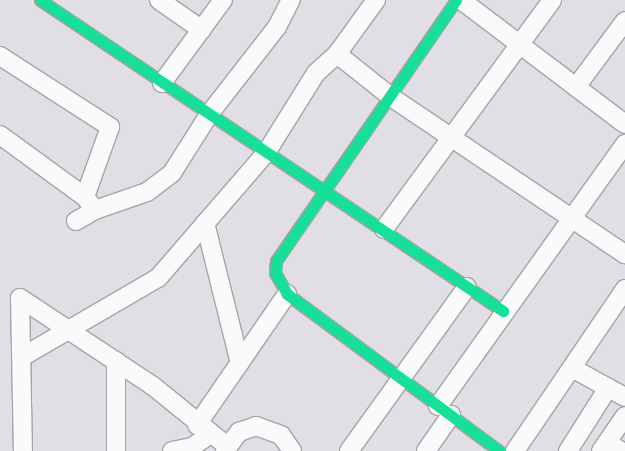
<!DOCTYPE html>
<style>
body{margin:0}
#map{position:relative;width:625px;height:451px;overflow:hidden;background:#e1dfe5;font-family:"Open Sans",sans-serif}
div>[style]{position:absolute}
.roads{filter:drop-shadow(1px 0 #a5a4a8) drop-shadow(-1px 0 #a5a4a8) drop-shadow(0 1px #a5a4a8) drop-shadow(0 -1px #a5a4a8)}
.street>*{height:18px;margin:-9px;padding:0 9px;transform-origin:9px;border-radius:9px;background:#fafafb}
.fast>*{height:11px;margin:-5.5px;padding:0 5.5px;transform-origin:5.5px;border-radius:5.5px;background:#16e098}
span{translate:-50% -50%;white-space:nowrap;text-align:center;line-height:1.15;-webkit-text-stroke:5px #ede9f5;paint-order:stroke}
</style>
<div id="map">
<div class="roads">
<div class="street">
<div style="left:159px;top:0;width:52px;rotate:34.9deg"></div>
<div style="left:461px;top:0;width:144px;rotate:37.1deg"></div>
<div style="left:576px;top:87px;width:82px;rotate:-53.4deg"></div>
<div style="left:337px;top:54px;width:69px;rotate:38.5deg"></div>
<div style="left:391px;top:97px;width:282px;rotate:33.9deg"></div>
<div style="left:0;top:56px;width:131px;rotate:32.8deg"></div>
<div style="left:110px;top:127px;width:74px;rotate:109.7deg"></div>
<div style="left:85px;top:197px;width:16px;rotate:52deg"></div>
<div style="left:95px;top:210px;width:22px;rotate:150deg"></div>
<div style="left:162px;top:83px;width:103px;rotate:-53.7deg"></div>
<div style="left:576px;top:87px;width:61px;rotate:37.1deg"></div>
<div style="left:0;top:135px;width:105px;rotate:36.1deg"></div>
<div style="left:95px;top:210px;width:55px;rotate:-19.1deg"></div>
<div style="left:147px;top:192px;width:31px;rotate:-37deg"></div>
<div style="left:172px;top:173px;width:71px;rotate:-57.7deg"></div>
<div style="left:210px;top:113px;width:109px;rotate:-52.1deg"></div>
<div style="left:277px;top:27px;width:30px;rotate:-63deg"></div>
<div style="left:205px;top:223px;width:144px;rotate:76deg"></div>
<div style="left:384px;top:229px;width:284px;rotate:-53.7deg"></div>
<div style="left:20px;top:298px;width:159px;rotate:33.5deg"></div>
<div style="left:153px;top:386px;width:95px;rotate:39deg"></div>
<div style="left:20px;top:298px;width:153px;rotate:88.9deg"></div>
<div style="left:22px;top:357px;width:157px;rotate:-30.2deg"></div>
<div style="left:158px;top:278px;width:165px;rotate:-49.2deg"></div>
<div style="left:266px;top:153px;width:94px;rotate:-58deg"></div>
<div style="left:316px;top:73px;width:28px;rotate:-42deg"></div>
<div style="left:337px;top:54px;width:67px;rotate:-54.2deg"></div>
<div style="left:572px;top:368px;width:60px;rotate:28.7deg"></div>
<div style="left:438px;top:406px;width:322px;rotate:-54.5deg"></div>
<div style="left:197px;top:425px;width:159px;rotate:-55.5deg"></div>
<div style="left:607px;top:442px;width:17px;rotate:33deg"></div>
<div style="left:116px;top:451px;width:90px;rotate:-90deg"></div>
<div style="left:172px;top:451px;width:20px;rotate:-11deg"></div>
<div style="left:192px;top:447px;width:21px;rotate:-35deg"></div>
<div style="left:225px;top:451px;width:24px;rotate:-54deg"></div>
<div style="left:239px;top:432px;width:18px;rotate:-19deg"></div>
<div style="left:256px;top:426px;width:27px;rotate:20deg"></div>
<div style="left:281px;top:435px;width:19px;rotate:55deg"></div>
<div style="left:349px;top:451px;width:202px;rotate:-54.3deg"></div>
<div style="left:426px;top:451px;width:44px;rotate:-55.2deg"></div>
<div style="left:515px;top:451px;width:196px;rotate:-55.8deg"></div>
<div style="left:568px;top:451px;width:75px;rotate:-57.6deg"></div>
<div style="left:601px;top:451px;width:42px;rotate:-55.6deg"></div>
</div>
<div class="fast">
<div style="left:40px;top:0;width:558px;rotate:33.89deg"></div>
<div style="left:456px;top:0;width:317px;rotate:124.6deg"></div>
<div style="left:276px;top:261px;width:12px;rotate:95deg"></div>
<div style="left:275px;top:273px;width:24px;rotate:60deg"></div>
<div style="left:287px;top:294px;width:264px;rotate:36.5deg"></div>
</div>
</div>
</div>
